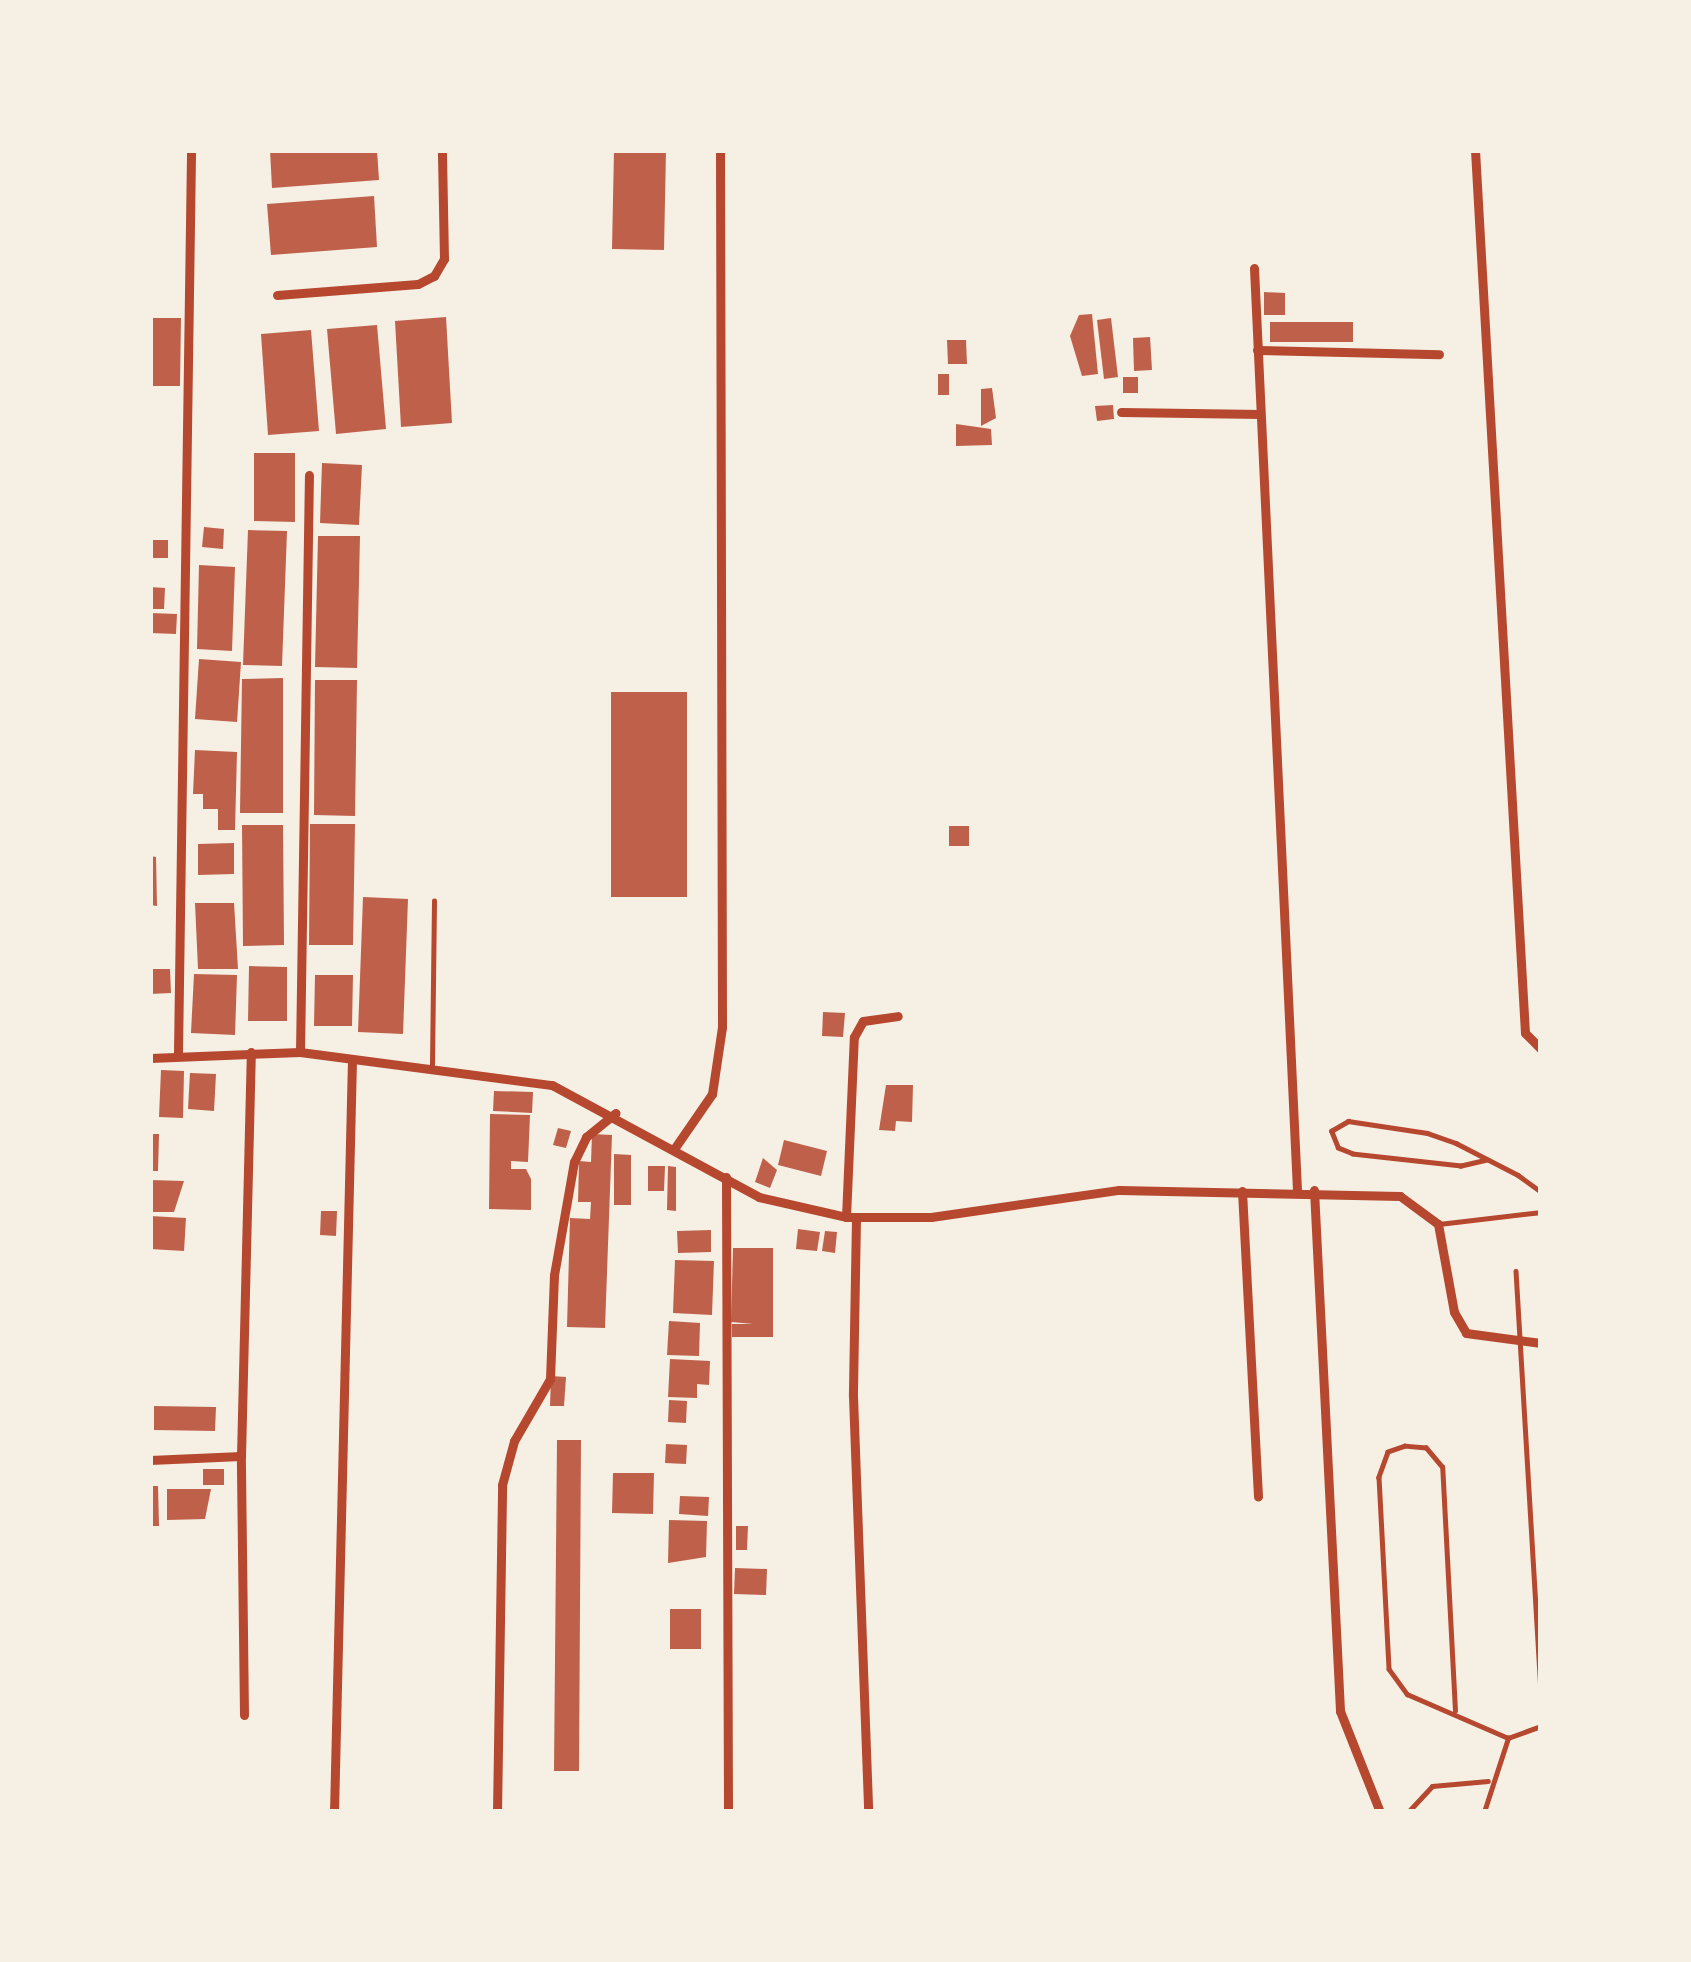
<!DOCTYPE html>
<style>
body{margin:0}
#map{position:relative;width:1691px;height:1962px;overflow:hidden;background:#f6efe4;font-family:Raleway,sans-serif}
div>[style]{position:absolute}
.building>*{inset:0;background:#bf614a}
.service>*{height:4.5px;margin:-2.25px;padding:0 2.25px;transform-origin:2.25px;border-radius:2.25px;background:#b5482f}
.minor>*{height:9px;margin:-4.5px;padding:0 4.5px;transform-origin:4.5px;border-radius:4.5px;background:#b5482f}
span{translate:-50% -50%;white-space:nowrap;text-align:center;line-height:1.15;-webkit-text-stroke:12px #f6efe4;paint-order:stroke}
.frame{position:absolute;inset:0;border:153px solid #f6efe4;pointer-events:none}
</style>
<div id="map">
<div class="building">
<div style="clip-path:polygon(270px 150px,377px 150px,379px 180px,272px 188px)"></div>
<div style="clip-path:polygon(614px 150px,666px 150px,664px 250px,612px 249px)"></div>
<div style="clip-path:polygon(374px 196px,377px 247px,271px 255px,267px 204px)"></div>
<div style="clip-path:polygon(1264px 292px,1285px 293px,1285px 315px,1264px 315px)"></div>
<div style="clip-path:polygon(1092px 314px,1098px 374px,1082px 376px,1070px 336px,1079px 315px)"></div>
<div style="clip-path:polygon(446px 317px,452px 423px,401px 427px,395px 321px)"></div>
<div style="clip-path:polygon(150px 318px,181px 318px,180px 386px,150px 386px)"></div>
<div style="clip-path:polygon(1111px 318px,1118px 377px,1104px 379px,1097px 320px)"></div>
<div style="clip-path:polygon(1270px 322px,1353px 322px,1353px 342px,1270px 342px)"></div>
<div style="clip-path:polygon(377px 325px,386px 429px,336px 434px,327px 329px)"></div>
<div style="clip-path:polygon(311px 330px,319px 431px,268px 435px,261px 334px)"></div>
<div style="clip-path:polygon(1150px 337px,1152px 370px,1134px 371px,1133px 338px)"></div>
<div style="clip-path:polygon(947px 340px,966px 340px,967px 364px,948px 364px)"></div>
<div style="clip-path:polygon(938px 374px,949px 374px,949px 395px,938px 395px)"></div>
<div style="clip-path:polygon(1123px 377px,1138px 377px,1138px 393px,1123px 393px)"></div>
<div style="clip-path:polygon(992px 388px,996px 418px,981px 426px,981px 389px)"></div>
<div style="clip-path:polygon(1113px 405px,1114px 419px,1097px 421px,1095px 406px)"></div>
<div style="clip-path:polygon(956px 424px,991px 429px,992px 445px,956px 446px)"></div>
<div style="clip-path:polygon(254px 453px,295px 453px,295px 522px,254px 521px)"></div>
<div style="clip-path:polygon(322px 463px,362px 465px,359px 525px,320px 523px)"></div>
<div style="clip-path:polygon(204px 527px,224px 529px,223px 549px,202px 547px)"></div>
<div style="clip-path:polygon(248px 530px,287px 531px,282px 666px,243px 665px)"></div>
<div style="clip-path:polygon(318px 536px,360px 536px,357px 668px,315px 667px)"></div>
<div style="clip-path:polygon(150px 540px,168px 540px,168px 558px,150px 558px)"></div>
<div style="clip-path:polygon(199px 565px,235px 567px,232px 651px,197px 649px)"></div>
<div style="clip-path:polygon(150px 587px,165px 588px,164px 609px,150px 609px)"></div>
<div style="clip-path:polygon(150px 613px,177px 614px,176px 634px,150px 633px)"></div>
<div style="clip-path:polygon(199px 659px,241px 662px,237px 722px,195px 719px)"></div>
<div style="clip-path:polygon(283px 678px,283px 813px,240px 813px,242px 679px)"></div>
<div style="clip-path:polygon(315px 680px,357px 680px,355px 816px,314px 815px)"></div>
<div style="clip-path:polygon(611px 692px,687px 692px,687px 897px,611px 897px)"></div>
<div style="clip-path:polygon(195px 750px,237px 752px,235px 830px,218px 830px,218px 809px,203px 809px,203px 794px,193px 794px)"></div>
<div style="clip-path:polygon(310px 824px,355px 824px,353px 945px,309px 945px)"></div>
<div style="clip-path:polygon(242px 825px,283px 825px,284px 945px,243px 946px)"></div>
<div style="clip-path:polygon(949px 826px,969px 826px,969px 846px,949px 846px)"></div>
<div style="clip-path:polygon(234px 843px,234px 874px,198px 875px,198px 844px)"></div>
<div style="clip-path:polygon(150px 856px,156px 857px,157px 906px,150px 905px)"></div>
<div style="clip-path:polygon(363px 897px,408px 899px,403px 1034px,358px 1032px)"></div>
<div style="clip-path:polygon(195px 903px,234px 903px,238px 969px,198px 969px)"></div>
<div style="clip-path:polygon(249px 966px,287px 967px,287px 1021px,248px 1021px)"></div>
<div style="clip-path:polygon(150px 969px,170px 969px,171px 993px,150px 994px)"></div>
<div style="clip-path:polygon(194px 974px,237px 975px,235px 1035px,191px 1033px)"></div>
<div style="clip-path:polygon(315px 975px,353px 975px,352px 1026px,314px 1026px)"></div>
<div style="clip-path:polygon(823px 1012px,845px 1013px,843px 1037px,822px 1036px)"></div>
<div style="clip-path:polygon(161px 1070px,184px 1071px,183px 1118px,159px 1117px)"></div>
<div style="clip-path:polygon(190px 1073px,216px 1074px,214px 1111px,188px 1109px)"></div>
<div style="clip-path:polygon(886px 1085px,913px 1085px,912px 1122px,896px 1121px,895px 1131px,879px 1130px)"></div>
<div style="clip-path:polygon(494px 1091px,533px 1092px,532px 1113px,493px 1111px)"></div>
<div style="clip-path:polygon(490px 1114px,530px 1115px,528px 1162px,511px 1161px,511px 1169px,526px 1169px,531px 1179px,531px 1210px,489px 1209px)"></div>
<div style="clip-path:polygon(558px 1128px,571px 1131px,566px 1148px,553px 1145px)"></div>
<div style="clip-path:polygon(150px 1134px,159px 1134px,158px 1171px,150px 1171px)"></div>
<div style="clip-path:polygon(592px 1134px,612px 1135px,605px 1328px,567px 1327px,570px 1218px,590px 1219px,591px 1202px,578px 1202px,579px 1161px,591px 1162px)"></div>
<div style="clip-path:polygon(784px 1140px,827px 1151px,821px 1176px,778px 1165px)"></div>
<div style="clip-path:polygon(614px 1154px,631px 1155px,631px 1205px,614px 1205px)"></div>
<div style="clip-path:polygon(763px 1158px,777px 1170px,770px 1188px,755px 1182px)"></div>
<div style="clip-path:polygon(648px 1166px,665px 1166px,664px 1191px,648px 1191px)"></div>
<div style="clip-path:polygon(668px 1166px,676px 1167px,676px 1211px,667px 1210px)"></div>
<div style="clip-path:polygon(150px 1180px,184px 1181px,174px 1212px,150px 1212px)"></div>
<div style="clip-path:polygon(321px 1211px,337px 1211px,336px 1236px,320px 1235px)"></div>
<div style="clip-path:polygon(150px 1216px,186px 1218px,184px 1251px,150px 1249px)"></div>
<div style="clip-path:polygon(798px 1229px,820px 1232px,817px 1251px,796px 1249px)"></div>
<div style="clip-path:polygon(711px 1230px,711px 1252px,678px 1253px,677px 1231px)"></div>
<div style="clip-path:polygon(825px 1231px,837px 1232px,835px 1253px,822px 1251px)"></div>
<div style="clip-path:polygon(733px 1248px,773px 1248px,773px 1337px,732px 1337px,732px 1324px,753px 1324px,731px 1322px)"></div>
<div style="clip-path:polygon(675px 1260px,714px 1261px,712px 1315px,673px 1313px)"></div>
<div style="clip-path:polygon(669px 1321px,700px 1323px,699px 1356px,667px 1355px)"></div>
<div style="clip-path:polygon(670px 1359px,710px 1361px,709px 1385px,697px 1384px,697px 1398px,668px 1397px)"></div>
<div style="clip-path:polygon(551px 1376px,566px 1377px,564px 1406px,550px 1406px)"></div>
<div style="clip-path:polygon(669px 1400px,687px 1401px,686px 1423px,668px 1422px)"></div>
<div style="clip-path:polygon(154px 1406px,216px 1407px,215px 1431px,154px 1430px)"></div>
<div style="clip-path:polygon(557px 1440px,581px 1440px,579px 1771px,554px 1771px)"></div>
<div style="clip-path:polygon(666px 1444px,687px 1445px,686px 1464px,665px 1463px)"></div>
<div style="clip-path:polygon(203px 1469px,224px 1469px,224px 1485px,203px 1485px)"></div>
<div style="clip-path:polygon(613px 1473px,654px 1473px,653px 1514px,612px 1513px)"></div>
<div style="clip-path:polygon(150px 1486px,158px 1486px,159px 1526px,150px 1526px)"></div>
<div style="clip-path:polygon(167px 1489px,211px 1489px,205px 1519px,167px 1520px)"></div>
<div style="clip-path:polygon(680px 1496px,709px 1497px,708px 1516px,679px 1514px)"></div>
<div style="clip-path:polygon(669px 1520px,707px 1521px,706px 1557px,668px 1563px)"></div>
<div style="clip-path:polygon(736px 1526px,748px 1526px,747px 1550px,736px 1550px)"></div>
<div style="clip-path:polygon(735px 1568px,767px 1569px,766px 1595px,734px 1594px)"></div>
<div style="clip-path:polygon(670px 1609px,701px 1609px,701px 1649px,670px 1649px)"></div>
</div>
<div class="service">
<div style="left:432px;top:1065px;width:164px;rotate:-89.3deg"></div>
<div style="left:1487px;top:1160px;width:27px;rotate:167deg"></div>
<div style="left:1461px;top:1166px;width:109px;rotate:-173.7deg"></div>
<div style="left:1353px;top:1154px;width:16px;rotate:-158deg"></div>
<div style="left:1338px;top:1148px;width:18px;rotate:-112deg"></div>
<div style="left:1331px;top:1131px;width:20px;rotate:-30deg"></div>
<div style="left:1348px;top:1121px;width:80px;rotate:8.6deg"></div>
<div style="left:1427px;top:1133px;width:31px;rotate:19deg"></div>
<div style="left:1456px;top:1143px;width:70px;rotate:27.3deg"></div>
<div style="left:1518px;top:1175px;width:29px;rotate:36deg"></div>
<div style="left:1439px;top:1224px;width:103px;rotate:-6.7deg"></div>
<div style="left:1516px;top:1271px;width:420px;rotate:86.6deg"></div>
<div style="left:1455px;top:1711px;width:244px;rotate:-93deg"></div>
<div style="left:1442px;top:1467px;width:25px;rotate:-130deg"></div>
<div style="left:1426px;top:1448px;width:21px;rotate:-175deg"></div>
<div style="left:1405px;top:1446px;width:18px;rotate:161deg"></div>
<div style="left:1388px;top:1452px;width:27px;rotate:110deg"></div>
<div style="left:1379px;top:1477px;width:192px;rotate:87deg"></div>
<div style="left:1389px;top:1669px;width:31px;rotate:54deg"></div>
<div style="left:1407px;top:1694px;width:110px;rotate:23.5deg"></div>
<div style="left:1408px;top:1812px;width:35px;rotate:-47deg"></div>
<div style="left:1432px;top:1786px;width:56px;rotate:-5.1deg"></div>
<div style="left:1484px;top:1812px;width:78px;rotate:-72deg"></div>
<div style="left:1508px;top:1738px;width:35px;rotate:-20deg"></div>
</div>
<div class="minor">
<div style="left:1475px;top:150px;width:884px;rotate:86.76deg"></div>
<div style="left:1525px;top:1033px;width:23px;rotate:45deg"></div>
<div style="left:1254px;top:268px;width:923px;rotate:87.33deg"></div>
<div style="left:277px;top:295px;width:141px;rotate:-4.5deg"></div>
<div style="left:418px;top:284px;width:18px;rotate:-27deg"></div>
<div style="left:434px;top:276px;width:20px;rotate:-60deg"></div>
<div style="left:444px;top:259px;width:109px;rotate:-91.1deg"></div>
<div style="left:1257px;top:350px;width:182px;rotate:1.3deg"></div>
<div style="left:1121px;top:412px;width:139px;rotate:0.8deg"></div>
<div style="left:178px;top:1052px;width:902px;rotate:-89.17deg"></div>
<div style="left:300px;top:1052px;width:577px;rotate:-89.11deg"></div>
<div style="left:150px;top:1058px;width:150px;rotate:-2.3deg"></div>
<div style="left:300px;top:1052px;width:254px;rotate:7.5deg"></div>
<div style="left:552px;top:1085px;width:235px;rotate:28.4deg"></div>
<div style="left:759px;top:1197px;width:89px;rotate:12.9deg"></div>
<div style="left:846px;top:1217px;width:85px"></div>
<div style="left:931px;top:1217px;width:190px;rotate:-8.2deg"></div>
<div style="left:1119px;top:1190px;width:281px;rotate:1.2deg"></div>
<div style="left:1400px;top:1196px;width:47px;rotate:36.4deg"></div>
<div style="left:1438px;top:1224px;width:89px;rotate:79.7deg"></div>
<div style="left:1454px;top:1312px;width:24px;rotate:60deg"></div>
<div style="left:1466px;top:1333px;width:76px;rotate:7.6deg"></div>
<div style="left:674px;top:1149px;width:67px;rotate:-55.4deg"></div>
<div style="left:712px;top:1094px;width:68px;rotate:-81.5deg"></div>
<div style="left:722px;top:1027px;width:877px;rotate:-90.13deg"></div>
<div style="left:726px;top:1177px;width:635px;rotate:89.82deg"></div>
<div style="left:1314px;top:1190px;width:522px;rotate:87.14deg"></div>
<div style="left:1340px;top:1711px;width:109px;rotate:68.4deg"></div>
<div style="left:1242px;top:1191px;width:306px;rotate:87deg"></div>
<div style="left:846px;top:1217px;width:180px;rotate:-87.5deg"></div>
<div style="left:854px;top:1037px;width:18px;rotate:-61deg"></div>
<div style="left:863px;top:1021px;width:35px;rotate:-8deg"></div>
<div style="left:856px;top:1218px;width:178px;rotate:91deg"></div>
<div style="left:853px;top:1396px;width:416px;rotate:87.9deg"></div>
<div style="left:150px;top:1460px;width:91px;rotate:-2.5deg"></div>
<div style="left:244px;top:1715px;width:259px;rotate:-90.7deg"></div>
<div style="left:241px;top:1456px;width:404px;rotate:-88.6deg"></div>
<div style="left:334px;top:1812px;width:753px;rotate:-88.63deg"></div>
<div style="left:497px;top:1812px;width:327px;rotate:-89.1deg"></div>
<div style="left:502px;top:1485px;width:46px;rotate:-74.7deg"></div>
<div style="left:514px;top:1441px;width:72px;rotate:-59.9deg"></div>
<div style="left:550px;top:1379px;width:104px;rotate:-87.8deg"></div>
<div style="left:554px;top:1275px;width:115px;rotate:-80deg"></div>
<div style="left:574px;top:1162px;width:28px;rotate:-64deg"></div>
<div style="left:586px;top:1137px;width:38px;rotate:-39deg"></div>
</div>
<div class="frame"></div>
</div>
